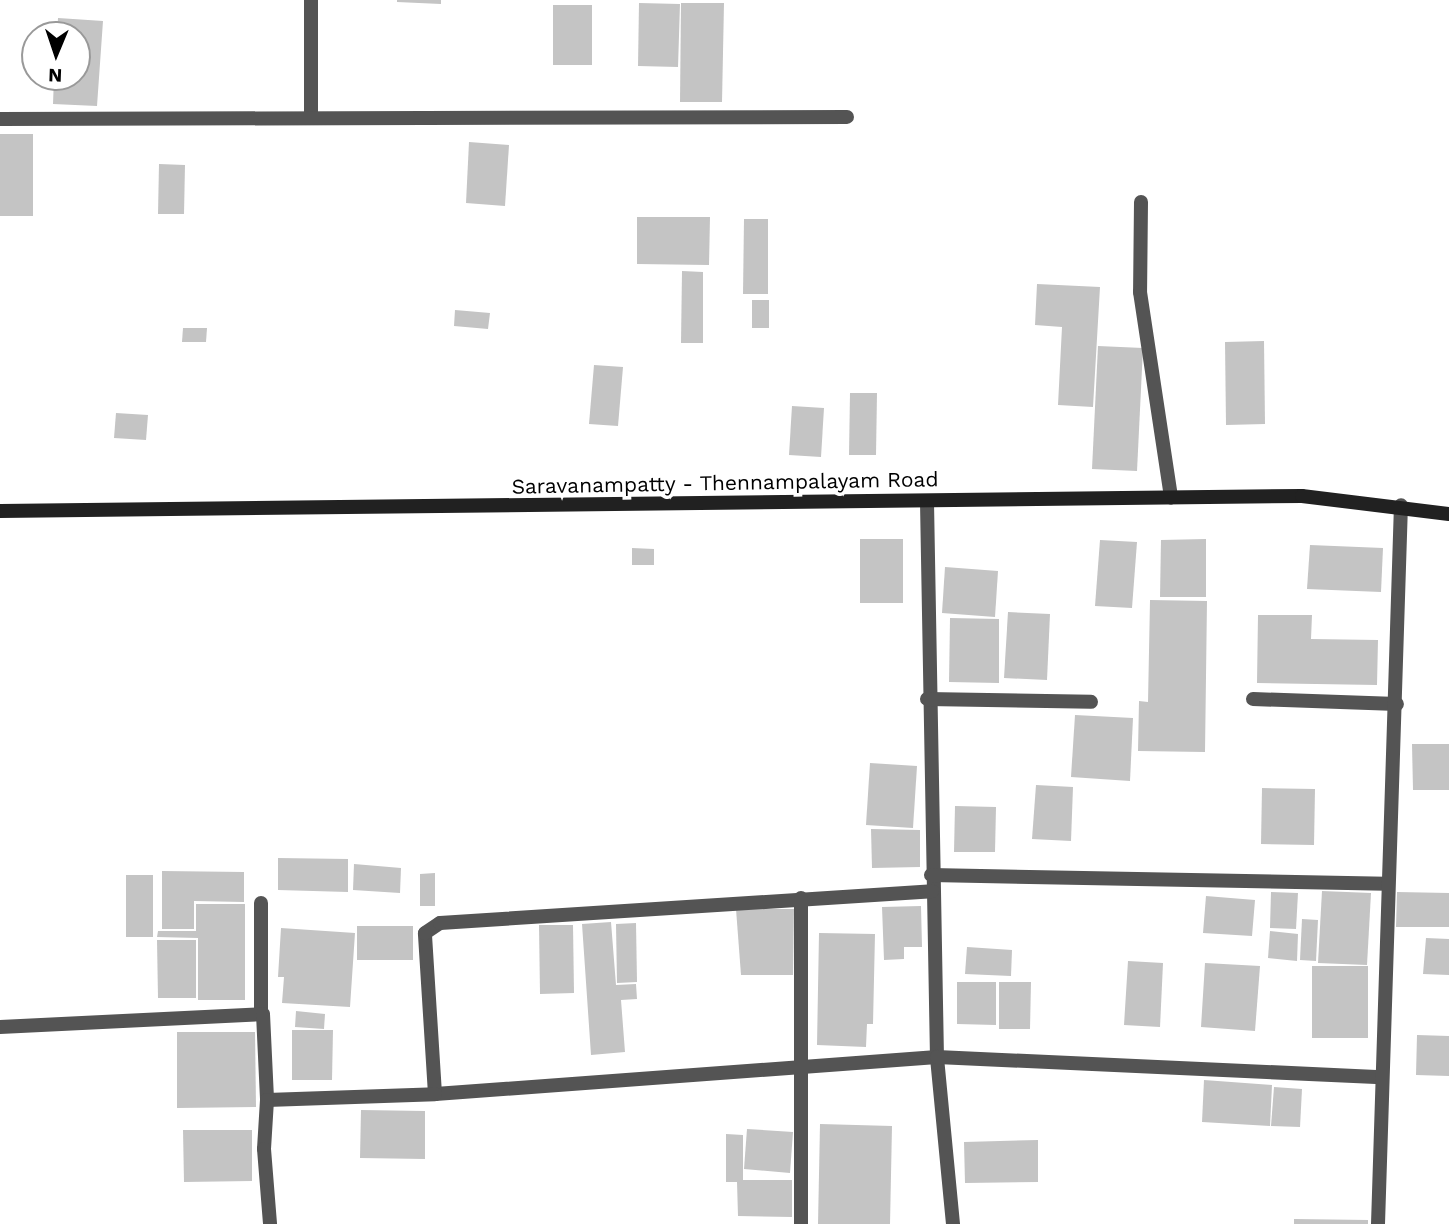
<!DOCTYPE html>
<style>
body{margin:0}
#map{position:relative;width:1449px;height:1224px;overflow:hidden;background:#fff;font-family:"Work Sans",sans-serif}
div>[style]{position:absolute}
.building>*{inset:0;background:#c4c4c4}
.minor>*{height:14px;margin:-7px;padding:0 7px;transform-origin:7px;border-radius:7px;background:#545454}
.secondary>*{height:14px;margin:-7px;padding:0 7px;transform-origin:7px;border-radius:7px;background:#212121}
span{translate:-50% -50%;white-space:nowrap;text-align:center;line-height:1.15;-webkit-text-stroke:7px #fff;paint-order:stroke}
.street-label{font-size:21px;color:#000}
.north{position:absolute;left:21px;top:21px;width:70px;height:70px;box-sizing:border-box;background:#fff;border:2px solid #999;border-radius:50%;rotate:182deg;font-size:19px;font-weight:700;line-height:28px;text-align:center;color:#000}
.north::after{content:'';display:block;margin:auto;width:24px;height:32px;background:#000;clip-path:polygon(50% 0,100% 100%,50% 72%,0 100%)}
</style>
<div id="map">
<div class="building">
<div style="clip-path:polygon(397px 0,441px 0,441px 4px,397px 2px)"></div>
<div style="clip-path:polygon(639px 3px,680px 4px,678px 67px,638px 66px)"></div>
<div style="clip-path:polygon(681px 3px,724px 3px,722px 102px,680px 102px)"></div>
<div style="clip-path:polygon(553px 5px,592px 5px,592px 65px,553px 65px)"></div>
<div style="clip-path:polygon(58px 18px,103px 21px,97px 106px,53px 104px,54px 77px,77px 77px,77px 35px,57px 35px)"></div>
<div style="clip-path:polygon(0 134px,33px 134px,33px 216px,0 216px)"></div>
<div style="clip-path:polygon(469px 142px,509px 145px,505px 206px,466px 203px)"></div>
<div style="clip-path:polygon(159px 164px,185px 165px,184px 214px,158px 214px)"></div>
<div style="clip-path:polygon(637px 217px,710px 217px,709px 265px,637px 264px)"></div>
<div style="clip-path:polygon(744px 219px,768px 219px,768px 294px,743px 294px)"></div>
<div style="clip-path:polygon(682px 271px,703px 272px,703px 343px,681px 343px)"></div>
<div style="clip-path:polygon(1037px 284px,1100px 287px,1093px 407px,1058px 405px,1062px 327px,1035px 325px)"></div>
<div style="clip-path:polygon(752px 300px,769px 300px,769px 328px,752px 328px)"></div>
<div style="clip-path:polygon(455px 310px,490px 313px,488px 329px,454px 326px)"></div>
<div style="clip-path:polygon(183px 328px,207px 328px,206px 342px,182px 342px)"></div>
<div style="clip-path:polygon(1264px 341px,1265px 424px,1226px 425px,1225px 342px)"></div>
<div style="clip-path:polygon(1098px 346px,1143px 348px,1137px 471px,1092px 469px)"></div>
<div style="clip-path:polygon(594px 365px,623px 367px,618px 426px,589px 424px)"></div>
<div style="clip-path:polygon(850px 393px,877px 393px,876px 455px,849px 455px)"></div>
<div style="clip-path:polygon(792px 406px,824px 408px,821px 457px,789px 455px)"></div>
<div style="clip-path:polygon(116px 413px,148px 415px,146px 440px,114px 438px)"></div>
<div style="clip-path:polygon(860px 539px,903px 539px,903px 603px,860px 603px)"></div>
<div style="clip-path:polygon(1206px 539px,1206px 597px,1160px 597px,1161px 540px)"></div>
<div style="clip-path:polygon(1100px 540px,1137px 542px,1132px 608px,1095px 606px)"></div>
<div style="clip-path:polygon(1310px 545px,1383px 548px,1381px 592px,1307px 589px)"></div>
<div style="clip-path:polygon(632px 548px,654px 549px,654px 565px,632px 565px)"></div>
<div style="clip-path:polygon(945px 567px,998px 571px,995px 617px,942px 613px)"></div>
<div style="clip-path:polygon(1150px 600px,1207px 601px,1205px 752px,1138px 751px,1139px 701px,1148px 702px)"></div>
<div style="clip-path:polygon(1008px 612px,1050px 614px,1047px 680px,1004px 678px)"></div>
<div style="clip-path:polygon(1258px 615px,1312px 615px,1311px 639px,1378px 640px,1377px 685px,1257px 683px)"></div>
<div style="clip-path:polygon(950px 618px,999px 619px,999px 683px,949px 682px)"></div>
<div style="clip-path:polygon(1075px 715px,1133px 718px,1130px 781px,1071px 777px)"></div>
<div style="clip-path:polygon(1412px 744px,1449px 744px,1449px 790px,1413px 790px)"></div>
<div style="clip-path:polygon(870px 763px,917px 766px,913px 828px,866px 825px)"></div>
<div style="clip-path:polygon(1036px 785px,1073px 787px,1071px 841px,1032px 839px)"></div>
<div style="clip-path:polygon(1262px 788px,1315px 789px,1314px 845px,1261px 844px)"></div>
<div style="clip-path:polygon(955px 806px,996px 807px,995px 852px,954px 852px)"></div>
<div style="clip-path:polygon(871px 829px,920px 830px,920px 867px,872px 868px)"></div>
<div style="clip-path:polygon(278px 858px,348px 859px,348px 892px,278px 890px)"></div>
<div style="clip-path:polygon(354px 864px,401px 868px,400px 893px,353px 890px)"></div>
<div style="clip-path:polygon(162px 871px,244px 872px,244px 902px,194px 901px,194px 929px,162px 929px)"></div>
<div style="clip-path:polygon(435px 873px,435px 906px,420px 906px,420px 874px)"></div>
<div style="clip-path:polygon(126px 875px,153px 875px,153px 937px,126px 937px)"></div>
<div style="clip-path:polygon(1322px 891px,1371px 893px,1367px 965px,1318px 963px)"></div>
<div style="clip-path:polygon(1271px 892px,1298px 893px,1296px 929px,1270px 928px)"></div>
<div style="clip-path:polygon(1397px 892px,1449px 893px,1449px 927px,1396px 927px)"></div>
<div style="clip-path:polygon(1206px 896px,1255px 900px,1252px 936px,1203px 933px)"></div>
<div style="clip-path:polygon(196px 904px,245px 904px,245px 1000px,198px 1000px,198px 938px,157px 937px,158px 931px,196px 931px)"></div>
<div style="clip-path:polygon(921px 906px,922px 947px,904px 947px,904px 959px,884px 960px,882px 907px)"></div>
<div style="clip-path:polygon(736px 909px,794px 909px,793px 975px,741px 975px)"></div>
<div style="clip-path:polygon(1302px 919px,1318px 920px,1316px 961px,1300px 960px)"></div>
<div style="clip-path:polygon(611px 922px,616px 985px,636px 984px,637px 999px,621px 1000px,625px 1052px,591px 1055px,582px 924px)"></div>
<div style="clip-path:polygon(636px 923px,637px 982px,617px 983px,616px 924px)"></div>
<div style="clip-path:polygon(539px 925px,573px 925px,574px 993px,540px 994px)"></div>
<div style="clip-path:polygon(357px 926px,413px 926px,413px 960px,357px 960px)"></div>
<div style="clip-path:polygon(281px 928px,355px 933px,350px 1007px,282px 1003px,284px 977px,278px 977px)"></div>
<div style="clip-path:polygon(1270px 931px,1298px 934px,1297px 961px,1268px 958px)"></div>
<div style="clip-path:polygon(819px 933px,875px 934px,873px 1024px,867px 1024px,866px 1047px,817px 1045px)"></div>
<div style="clip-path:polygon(1426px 938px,1449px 939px,1449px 975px,1423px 974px)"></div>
<div style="clip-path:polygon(157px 940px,196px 940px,196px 998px,158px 998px)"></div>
<div style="clip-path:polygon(967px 947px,1012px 950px,1011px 976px,965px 974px)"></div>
<div style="clip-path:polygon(1128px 961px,1163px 963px,1160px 1027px,1124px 1025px)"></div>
<div style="clip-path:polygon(1205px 963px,1260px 966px,1255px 1031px,1201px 1027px)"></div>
<div style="clip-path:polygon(1312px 966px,1368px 966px,1368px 1038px,1312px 1038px)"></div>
<div style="clip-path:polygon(957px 982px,996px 982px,996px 1025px,957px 1024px)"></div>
<div style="clip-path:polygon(999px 982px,1031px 982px,1030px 1029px,999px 1029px)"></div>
<div style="clip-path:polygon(296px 1011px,325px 1014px,324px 1029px,295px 1027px)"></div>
<div style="clip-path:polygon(292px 1030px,333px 1030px,332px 1080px,292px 1080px)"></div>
<div style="clip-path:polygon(177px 1032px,255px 1032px,256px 1107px,177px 1108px)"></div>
<div style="clip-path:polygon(1417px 1035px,1449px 1036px,1449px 1076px,1416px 1075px)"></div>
<div style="clip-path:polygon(1204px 1080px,1272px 1085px,1270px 1126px,1202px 1122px)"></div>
<div style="clip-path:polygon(1274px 1087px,1302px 1089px,1300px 1127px,1271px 1126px)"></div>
<div style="clip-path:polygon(361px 1110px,425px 1111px,425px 1159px,360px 1158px)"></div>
<div style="clip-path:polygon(820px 1124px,892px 1126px,890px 1224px,818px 1224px)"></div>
<div style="clip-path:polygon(747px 1129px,793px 1132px,790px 1173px,744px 1169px)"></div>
<div style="clip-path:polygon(183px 1130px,252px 1130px,252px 1181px,184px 1182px)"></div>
<div style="clip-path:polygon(726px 1134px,743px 1135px,743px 1180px,792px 1180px,792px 1217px,738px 1216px,737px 1182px,726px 1182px)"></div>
<div style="clip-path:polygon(1038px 1140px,1038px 1182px,965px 1183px,964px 1142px)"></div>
<div style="clip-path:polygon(1294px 1219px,1368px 1220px,1368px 1224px,1294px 1224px)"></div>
</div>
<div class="minor">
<div style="left:311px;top:118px;width:118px;rotate:-90deg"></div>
<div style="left:0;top:119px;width:847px;rotate:-0.14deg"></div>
<div style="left:1141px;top:202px;width:90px;rotate:90.6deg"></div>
<div style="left:1140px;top:292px;width:208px;rotate:81.4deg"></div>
<div style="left:927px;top:502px;width:555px;rotate:88.97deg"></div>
<div style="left:937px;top:1057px;width:503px;rotate:175.78deg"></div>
<div style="left:435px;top:1094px;width:161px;rotate:-93.6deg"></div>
<div style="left:425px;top:933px;width:18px;rotate:-34deg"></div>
<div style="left:440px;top:923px;width:493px;rotate:-3.7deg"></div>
<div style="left:927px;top:699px;width:164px;rotate:1deg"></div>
<div style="left:1253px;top:699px;width:144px;rotate:2deg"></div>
<div style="left:931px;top:875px;width:455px;rotate:1.1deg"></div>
<div style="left:801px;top:898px;width:326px;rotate:90deg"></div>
<div style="left:261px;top:903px;width:111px;rotate:90deg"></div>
<div style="left:0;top:1027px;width:263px;rotate:-2.8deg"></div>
<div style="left:263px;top:1014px;width:86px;rotate:87.3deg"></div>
<div style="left:267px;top:1100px;width:168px;rotate:-2deg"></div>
<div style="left:267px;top:1100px;width:49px;rotate:93.5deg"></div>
<div style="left:264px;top:1149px;width:75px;rotate:85.4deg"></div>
<div style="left:953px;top:1224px;width:168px;rotate:-95.5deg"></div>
<div style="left:937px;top:1057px;width:445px;rotate:2.6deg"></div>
<div style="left:1378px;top:1224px;width:719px;rotate:-88.17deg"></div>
</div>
<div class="secondary">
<div style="left:0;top:511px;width:1302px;rotate:-0.66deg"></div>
<div style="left:1302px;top:496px;width:148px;rotate:7deg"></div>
</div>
<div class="street-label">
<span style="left:725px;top:483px;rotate:-1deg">Saravanampatty - Thennampalayam Road</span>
</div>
<div class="north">N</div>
</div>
